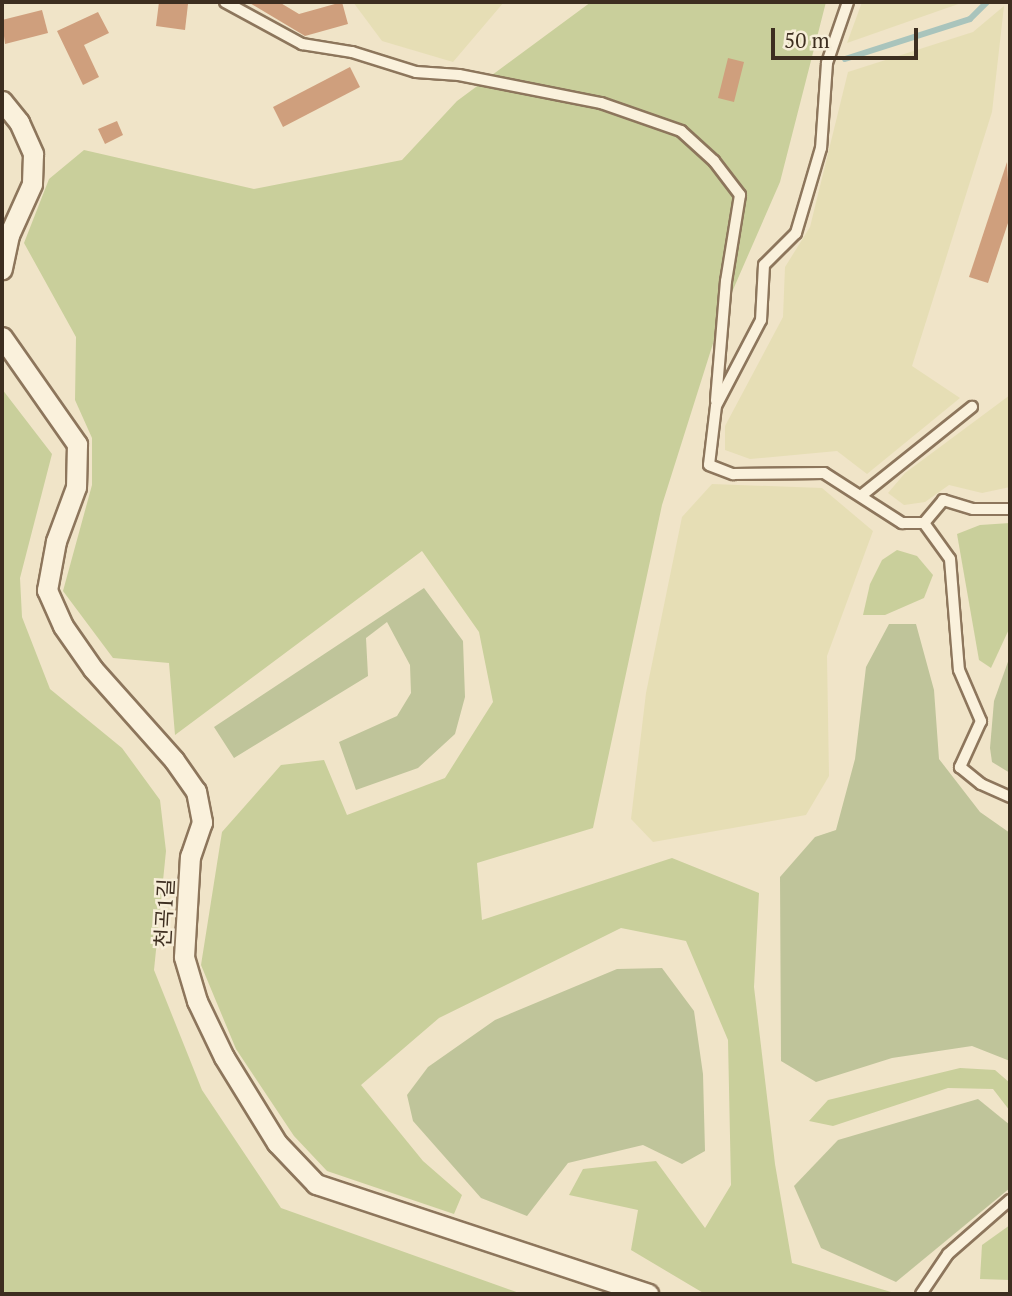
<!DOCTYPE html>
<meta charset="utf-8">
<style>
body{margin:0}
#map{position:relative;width:1012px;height:1296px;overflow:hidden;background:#f0e4c8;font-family:"PT Serif","Noto Sans KR",serif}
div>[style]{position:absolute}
.farmland>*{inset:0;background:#e6deb5}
.green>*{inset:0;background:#c9cf9b}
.cemetery>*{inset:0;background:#bfc49a}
.stream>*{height:6px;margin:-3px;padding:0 3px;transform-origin:3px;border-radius:3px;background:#a9c4bc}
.building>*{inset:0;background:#cf9f7d}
.roads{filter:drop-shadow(2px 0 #8d765c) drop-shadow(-2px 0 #8d765c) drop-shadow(0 2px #8d765c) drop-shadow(0 -2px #8d765c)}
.service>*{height:10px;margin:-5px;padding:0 5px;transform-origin:5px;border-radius:5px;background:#faf1dc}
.minor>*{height:19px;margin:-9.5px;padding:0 9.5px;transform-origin:9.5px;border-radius:9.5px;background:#faf1dc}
span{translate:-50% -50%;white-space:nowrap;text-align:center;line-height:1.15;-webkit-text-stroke:5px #f7eed8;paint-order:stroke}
.street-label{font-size:21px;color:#3d2e20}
.frame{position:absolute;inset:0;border:4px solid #3d2e20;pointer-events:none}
.scale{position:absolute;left:771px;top:28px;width:147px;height:32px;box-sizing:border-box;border:4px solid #3d2e20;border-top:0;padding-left:9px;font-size:21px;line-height:24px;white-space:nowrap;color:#3d2e20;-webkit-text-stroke:5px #f7eed8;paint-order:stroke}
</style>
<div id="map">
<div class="farmland">
<div style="clip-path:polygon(353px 2px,504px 2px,453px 62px,382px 41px)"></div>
<div style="clip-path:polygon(862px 2px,964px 2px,847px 43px)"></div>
<div style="clip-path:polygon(1004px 6px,992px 112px,912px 366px,960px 398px,867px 474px,837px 451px,750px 459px,725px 450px,725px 426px,783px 317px,785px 267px,810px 227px,848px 72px,973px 32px)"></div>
<div style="clip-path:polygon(1010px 395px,1010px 487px,982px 493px,949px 485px,925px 502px,904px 505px,888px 493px,905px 473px)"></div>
<div style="clip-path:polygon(712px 484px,822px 488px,873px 531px,827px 656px,829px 776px,806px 815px,653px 842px,631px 819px,646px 693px,682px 517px)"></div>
</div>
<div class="green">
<div style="clip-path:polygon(591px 2px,826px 2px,780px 182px,722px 315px,662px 505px,593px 828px,477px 863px,482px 920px,672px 858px,759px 893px,754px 987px,775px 1164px,792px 1263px,898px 1294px,705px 1294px,631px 1250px,638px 1210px,569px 1195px,583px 1169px,656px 1161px,705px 1228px,731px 1185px,728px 1040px,686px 941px,621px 928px,439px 1018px,361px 1085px,423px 1161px,462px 1195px,454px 1214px,327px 1171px,294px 1136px,236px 1049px,201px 965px,222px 832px,281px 765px,324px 760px,347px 815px,445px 778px,493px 702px,479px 632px,422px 551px,175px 735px,169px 663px,113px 658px,63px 591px,92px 485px,92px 438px,75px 400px,76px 337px,24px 243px,49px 179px,84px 150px,254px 189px,402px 160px,457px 101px)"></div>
<div style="clip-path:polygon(2px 389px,52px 454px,20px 578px,22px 617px,50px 689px,122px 748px,160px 800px,166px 851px,154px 970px,202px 1090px,281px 1208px,522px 1294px,2px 1294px)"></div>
<div style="clip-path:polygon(1010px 523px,1010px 627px,991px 668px,979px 660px,957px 534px,980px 525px)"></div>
<div style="clip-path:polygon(897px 550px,917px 556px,933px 575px,924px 598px,885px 615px,863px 615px,870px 584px,882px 560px)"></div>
<div style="clip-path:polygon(960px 1068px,995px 1070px,1010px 1083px,1010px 1111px,993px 1089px,948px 1088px,833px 1126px,809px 1121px,828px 1100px)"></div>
<div style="clip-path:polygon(1010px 1225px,1010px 1280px,980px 1279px,982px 1245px)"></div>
</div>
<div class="cemetery">
<div style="clip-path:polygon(424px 588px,463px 641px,465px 697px,455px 734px,418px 768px,356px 790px,339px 742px,397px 716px,411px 693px,410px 665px,387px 622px,366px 638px,368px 676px,234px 758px,214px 727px)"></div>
<div style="clip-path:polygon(889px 624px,916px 624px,934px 690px,939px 759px,980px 812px,1010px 833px,1010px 1061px,972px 1046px,892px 1058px,816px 1082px,781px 1061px,780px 877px,815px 837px,836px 830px,855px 759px,866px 667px)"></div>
<div style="clip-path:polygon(1010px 656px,1010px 773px,992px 762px,990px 748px,994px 701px)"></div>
<div style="clip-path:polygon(662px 968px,694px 1011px,703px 1074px,705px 1151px,682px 1164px,643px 1145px,568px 1163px,527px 1216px,481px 1198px,413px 1121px,407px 1095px,428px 1067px,495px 1020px,617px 969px)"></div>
<div style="clip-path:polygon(978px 1099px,1010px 1125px,1010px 1188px,896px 1282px,821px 1248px,794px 1186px,838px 1140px)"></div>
</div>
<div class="stream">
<div style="left:845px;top:59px;width:131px;rotate:-17.7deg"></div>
<div style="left:970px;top:19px;width:24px;rotate:-45deg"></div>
</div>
<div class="building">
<div style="clip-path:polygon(159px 2px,188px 4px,185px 30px,156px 26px)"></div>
<div style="clip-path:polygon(248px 2px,279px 2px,299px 14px,342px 2px,348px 24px,305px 36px)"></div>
<div style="clip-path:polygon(42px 10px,48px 33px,5px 44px,2px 20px)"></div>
<div style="clip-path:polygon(98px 12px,109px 33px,84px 45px,99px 77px,83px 85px,57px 31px)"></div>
<div style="clip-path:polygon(728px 58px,744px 62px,734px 102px,718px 98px)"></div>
<div style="clip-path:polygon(350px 67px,360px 87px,283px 127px,273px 107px)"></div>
<div style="clip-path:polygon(117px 121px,123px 135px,105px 144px,98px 129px)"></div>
<div style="clip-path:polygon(1007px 162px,1010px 217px,988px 283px,969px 277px)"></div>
</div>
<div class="roads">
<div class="service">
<div style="left:225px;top:2px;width:88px;rotate:28.6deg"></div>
<div style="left:302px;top:44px;width:51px;rotate:9.1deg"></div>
<div style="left:352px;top:52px;width:67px;rotate:17.4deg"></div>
<div style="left:416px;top:72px;width:43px;rotate:4deg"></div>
<div style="left:459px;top:75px;width:145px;rotate:11.2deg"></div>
<div style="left:601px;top:103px;width:85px;rotate:19.3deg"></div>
<div style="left:681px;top:131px;width:45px;rotate:42.3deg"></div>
<div style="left:714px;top:161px;width:43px;rotate:52.6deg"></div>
<div style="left:740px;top:195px;width:87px;rotate:99.2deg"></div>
<div style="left:726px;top:281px;width:120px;rotate:94.8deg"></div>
<div style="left:848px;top:2px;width:65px;rotate:109deg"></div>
<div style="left:827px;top:63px;width:85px;rotate:94deg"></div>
<div style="left:821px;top:148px;width:89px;rotate:106.4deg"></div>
<div style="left:796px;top:233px;width:45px;rotate:135deg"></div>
<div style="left:764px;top:265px;width:55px;rotate:93.1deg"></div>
<div style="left:761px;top:320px;width:97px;rotate:117.6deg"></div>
<div style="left:716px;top:406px;width:59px;rotate:96.8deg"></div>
<div style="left:709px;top:465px;width:26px;rotate:21deg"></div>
<div style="left:733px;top:474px;width:91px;rotate:-0.6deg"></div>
<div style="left:824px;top:473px;width:93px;rotate:32.7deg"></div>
<div style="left:902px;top:523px;width:22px"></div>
<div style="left:924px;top:523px;width:30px;rotate:-50deg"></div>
<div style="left:943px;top:500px;width:31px;rotate:17deg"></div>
<div style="left:973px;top:509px;width:37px"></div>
<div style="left:862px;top:495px;width:141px;rotate:-38.7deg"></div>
<div style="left:924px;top:523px;width:44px;rotate:54.2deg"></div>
<div style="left:950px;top:559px;width:111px;rotate:85.4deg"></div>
<div style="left:959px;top:670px;width:56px;rotate:66.7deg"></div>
<div style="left:981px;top:721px;width:51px;rotate:114.5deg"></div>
<div style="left:960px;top:767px;width:27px;rotate:39deg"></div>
<div style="left:981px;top:784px;width:32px;rotate:24deg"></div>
<div style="left:921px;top:1294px;width:48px;rotate:-56deg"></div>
<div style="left:948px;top:1254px;width:82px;rotate:-41.1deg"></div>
</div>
<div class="minor">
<div style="left:2px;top:101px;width:27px;rotate:51deg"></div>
<div style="left:19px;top:122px;width:35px;rotate:66deg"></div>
<div style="left:33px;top:154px;width:30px;rotate:92deg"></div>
<div style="left:32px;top:184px;width:56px;rotate:114.3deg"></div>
<div style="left:9px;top:235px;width:35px;rotate:102deg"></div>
<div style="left:2px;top:337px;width:131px;rotate:55deg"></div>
<div style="left:77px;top:444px;width:43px;rotate:91.3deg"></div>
<div style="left:76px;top:487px;width:58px;rotate:110.3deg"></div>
<div style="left:56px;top:541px;width:50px;rotate:100.4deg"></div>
<div style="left:47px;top:590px;width:39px;rotate:66deg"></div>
<div style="left:63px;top:626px;width:52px;rotate:55.1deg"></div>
<div style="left:93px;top:669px;width:122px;rotate:48.3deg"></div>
<div style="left:174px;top:760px;width:38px;rotate:55deg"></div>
<div style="left:196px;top:791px;width:32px;rotate:79deg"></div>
<div style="left:202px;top:822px;width:36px;rotate:109deg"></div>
<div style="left:190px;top:856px;width:101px;rotate:93.4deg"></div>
<div style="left:184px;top:957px;width:46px;rotate:73.5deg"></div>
<div style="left:197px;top:1001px;width:62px;rotate:64.3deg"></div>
<div style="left:224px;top:1057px;width:101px;rotate:58.4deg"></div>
<div style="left:277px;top:1143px;width:57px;rotate:46.4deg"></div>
<div style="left:316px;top:1184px;width:350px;rotate:18.3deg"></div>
</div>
</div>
<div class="street-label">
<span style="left:164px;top:913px;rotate:-87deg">천곡1길</span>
</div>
<div class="frame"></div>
<div class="scale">50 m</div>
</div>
